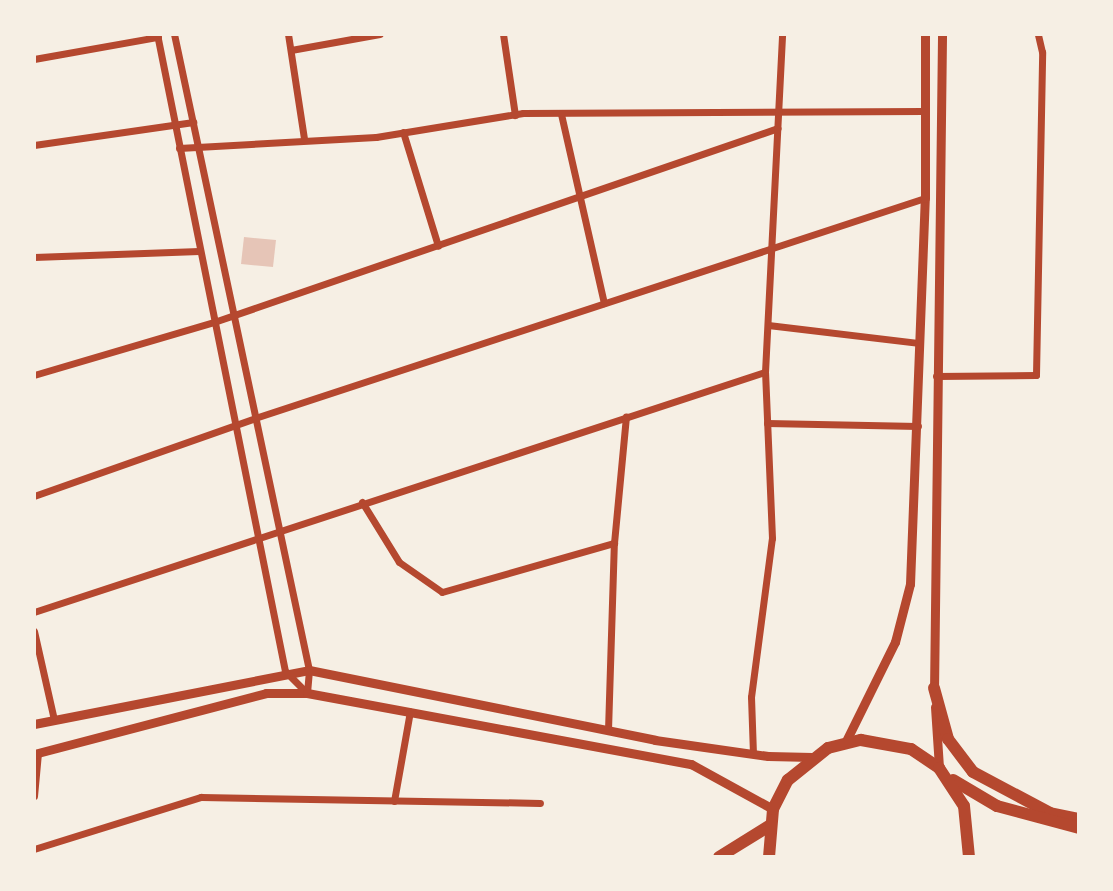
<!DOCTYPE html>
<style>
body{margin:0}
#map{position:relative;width:1113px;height:891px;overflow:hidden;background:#f6efe4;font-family:Raleway,sans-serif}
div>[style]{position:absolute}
.building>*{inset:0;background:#e6c5b7}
.minor>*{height:7px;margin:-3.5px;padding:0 3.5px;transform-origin:3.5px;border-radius:3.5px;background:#b5482f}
.tertiary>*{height:9px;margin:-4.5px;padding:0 4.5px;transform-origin:4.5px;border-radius:4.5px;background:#b5482f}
.trunk>*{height:12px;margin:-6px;padding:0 6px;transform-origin:6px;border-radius:6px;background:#b5482f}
span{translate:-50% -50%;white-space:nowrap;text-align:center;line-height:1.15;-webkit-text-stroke:7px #f6efe4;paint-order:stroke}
.frame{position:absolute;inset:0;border:36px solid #f6efe4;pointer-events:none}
</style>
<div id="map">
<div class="building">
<div style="clip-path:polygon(244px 237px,276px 240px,273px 267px,241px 264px)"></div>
</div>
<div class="minor">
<div style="left:157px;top:34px;width:650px;rotate:78.64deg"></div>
<div style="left:285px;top:671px;width:31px;rotate:45deg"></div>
<div style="left:307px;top:693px;width:23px;rotate:-85deg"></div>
<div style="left:309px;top:670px;width:650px;rotate:-101.98deg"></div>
<div style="left:288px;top:34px;width:105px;rotate:81.3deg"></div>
<div style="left:503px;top:34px;width:82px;rotate:81.6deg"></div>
<div style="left:291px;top:50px;width:90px;rotate:-10.2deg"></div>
<div style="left:34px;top:59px;width:126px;rotate:-10.1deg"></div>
<div style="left:561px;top:114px;width:194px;rotate:77.2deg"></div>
<div style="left:403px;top:132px;width:119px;rotate:72.9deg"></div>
<div style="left:34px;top:145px;width:161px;rotate:-8.2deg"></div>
<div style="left:179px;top:148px;width:197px;rotate:-3.2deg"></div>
<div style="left:376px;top:137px;width:149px;rotate:-9.3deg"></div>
<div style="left:523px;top:113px;width:400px;rotate:-0.3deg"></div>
<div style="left:34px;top:257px;width:165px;rotate:-2.1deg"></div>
<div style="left:768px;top:325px;width:153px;rotate:6.8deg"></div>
<div style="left:34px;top:375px;width:188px;rotate:-16.4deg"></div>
<div style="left:214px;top:322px;width:596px;rotate:-18.98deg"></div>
<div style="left:936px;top:376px;width:100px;rotate:-0.6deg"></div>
<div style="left:1036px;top:375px;width:323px;rotate:-88.9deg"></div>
<div style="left:1042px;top:52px;width:18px;rotate:-103deg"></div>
<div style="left:767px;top:423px;width:151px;rotate:1.1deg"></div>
<div style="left:34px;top:496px;width:234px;rotate:-19.4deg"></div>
<div style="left:255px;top:418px;width:705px;rotate:-18.18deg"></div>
<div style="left:362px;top:502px;width:70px;rotate:58.3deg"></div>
<div style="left:399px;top:562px;width:52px;rotate:34.9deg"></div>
<div style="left:442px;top:592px;width:179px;rotate:-15.9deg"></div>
<div style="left:34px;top:612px;width:769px;rotate:-18.18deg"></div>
<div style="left:34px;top:631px;width:91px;rotate:77.3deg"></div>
<div style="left:608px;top:730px;width:187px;rotate:-88.2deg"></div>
<div style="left:614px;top:543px;width:127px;rotate:-84.6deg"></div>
<div style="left:753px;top:754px;width:57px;rotate:-92deg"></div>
<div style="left:751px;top:697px;width:160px;rotate:-82.5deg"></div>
<div style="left:772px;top:538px;width:166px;rotate:-92.4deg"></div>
<div style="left:765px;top:372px;width:338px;rotate:-87.1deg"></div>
<div style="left:34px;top:796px;width:43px;rotate:-84.7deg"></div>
<div style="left:394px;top:801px;width:91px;rotate:-79.9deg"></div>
<div style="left:34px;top:849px;width:175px;rotate:-17.3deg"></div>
<div style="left:201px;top:797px;width:339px;rotate:1deg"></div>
</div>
<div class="tertiary">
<div style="left:934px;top:692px;width:658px;rotate:-89.3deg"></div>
<div style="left:935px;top:707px;width:61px;rotate:86.2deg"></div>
<div style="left:34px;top:724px;width:280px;rotate:-11.1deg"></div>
<div style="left:309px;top:670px;width:353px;rotate:11.4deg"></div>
<div style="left:655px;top:740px;width:114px;rotate:8.1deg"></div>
<div style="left:768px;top:756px;width:44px;rotate:1.3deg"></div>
<div style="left:845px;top:743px;width:113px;rotate:-63.7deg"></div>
<div style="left:895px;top:642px;width:60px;rotate:-75.5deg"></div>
<div style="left:910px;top:584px;width:386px;rotate:-87.8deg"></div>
<div style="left:925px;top:198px;width:164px;rotate:-90deg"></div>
<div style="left:34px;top:754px;width:240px;rotate:-14.7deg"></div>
<div style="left:266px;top:693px;width:41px"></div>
<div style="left:307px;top:693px;width:391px;rotate:10.5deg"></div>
<div style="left:691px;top:764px;width:94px;rotate:28.8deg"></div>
</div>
<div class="trunk">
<div style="left:934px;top:688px;width:53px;rotate:74.6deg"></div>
<div style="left:948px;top:739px;width:41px;rotate:52.9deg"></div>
<div style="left:973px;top:772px;width:87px;rotate:28deg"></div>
<div style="left:1050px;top:813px;width:30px;rotate:12deg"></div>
<div style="left:953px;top:780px;width:51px;rotate:30.6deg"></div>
<div style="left:997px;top:806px;width:85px;rotate:15deg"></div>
<div style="left:719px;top:857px;width:59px;rotate:-31.8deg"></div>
<div style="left:769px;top:857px;width:48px;rotate:-85.2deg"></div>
<div style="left:773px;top:809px;width:33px;rotate:-63deg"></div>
<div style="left:788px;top:780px;width:51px;rotate:-38.7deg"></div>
<div style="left:828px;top:748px;width:34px;rotate:-14deg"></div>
<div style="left:861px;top:740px;width:51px;rotate:10.2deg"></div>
<div style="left:911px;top:749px;width:34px;rotate:34deg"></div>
<div style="left:939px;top:768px;width:45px;rotate:56.7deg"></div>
<div style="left:964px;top:806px;width:51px;rotate:84.4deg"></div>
</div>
<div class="frame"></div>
</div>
